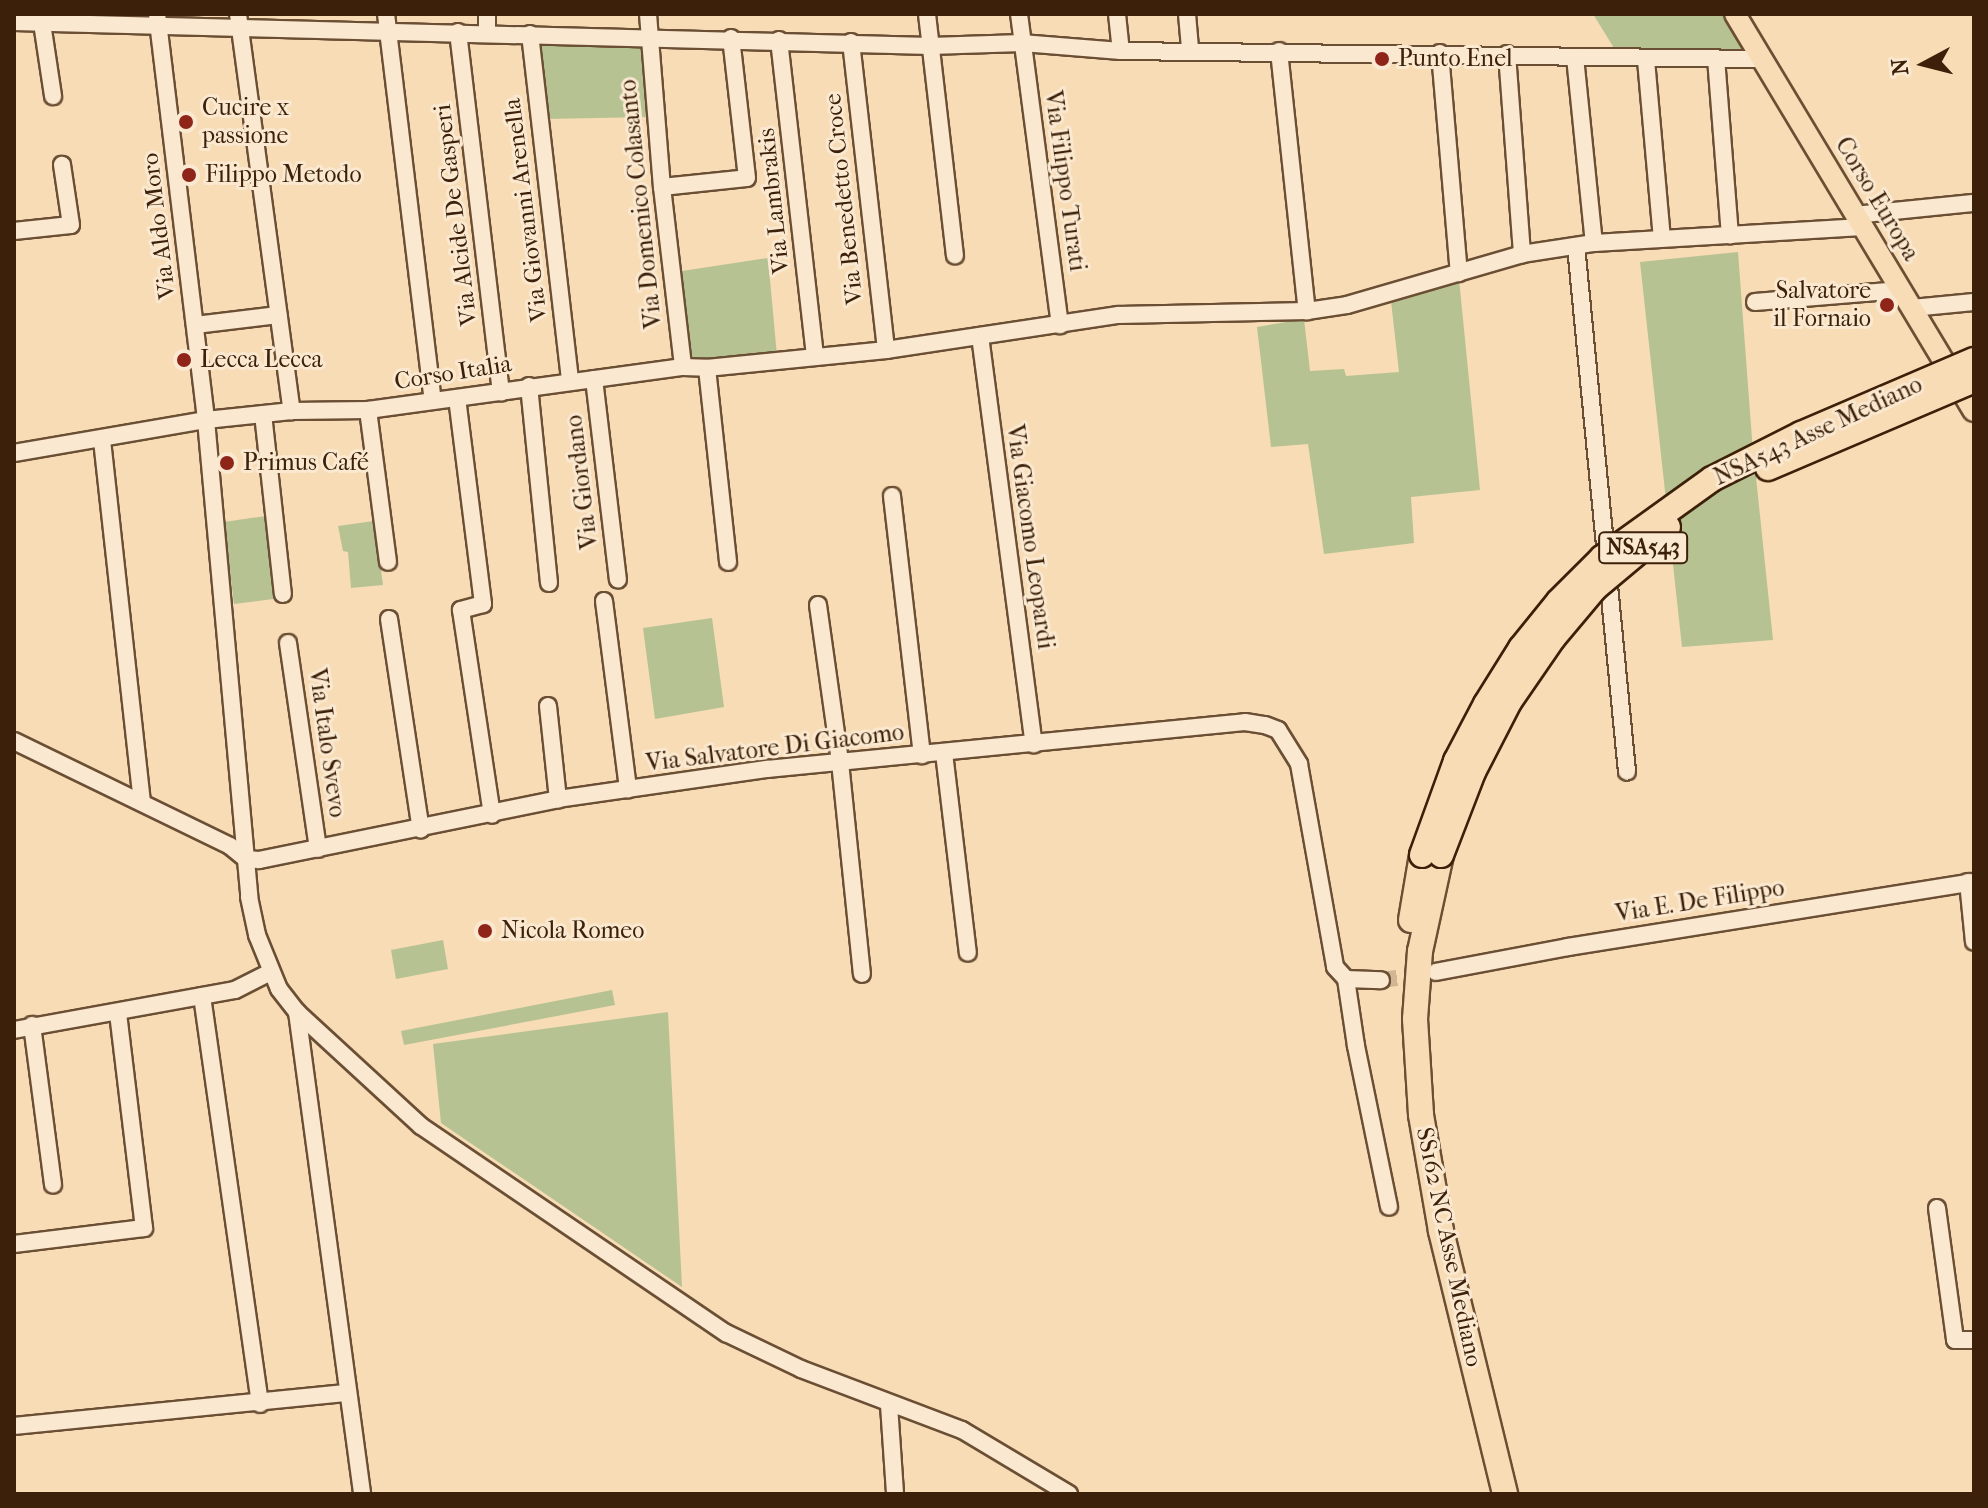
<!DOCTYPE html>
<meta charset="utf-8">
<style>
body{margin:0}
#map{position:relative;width:1988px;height:1508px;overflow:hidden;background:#f7dcb6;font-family:"IM FELL French Canon",serif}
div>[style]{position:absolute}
.green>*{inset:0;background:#b7c292}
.minor-tunnel>*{height:16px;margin-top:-8px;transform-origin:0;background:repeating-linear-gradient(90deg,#d2b693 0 16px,transparent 0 24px)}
.roads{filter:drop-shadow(2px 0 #6b4f34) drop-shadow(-2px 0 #6b4f34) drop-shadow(0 2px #6b4f34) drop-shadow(0 -2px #6b4f34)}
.minor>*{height:16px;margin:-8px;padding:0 8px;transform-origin:8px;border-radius:8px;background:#fae8d0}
.major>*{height:20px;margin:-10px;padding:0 10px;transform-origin:10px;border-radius:10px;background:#f7dcb6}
.highway>*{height:24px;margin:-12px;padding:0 12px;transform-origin:12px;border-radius:12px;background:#f7dcb6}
.bridges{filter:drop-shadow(2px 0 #3c2009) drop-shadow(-2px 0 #3c2009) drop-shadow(0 2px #3c2009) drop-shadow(0 -2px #3c2009)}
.highway-bridge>*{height:24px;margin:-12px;padding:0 12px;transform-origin:12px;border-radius:12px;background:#f7dcb6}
.dots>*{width:22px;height:22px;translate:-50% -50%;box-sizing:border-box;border:4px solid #fae8d0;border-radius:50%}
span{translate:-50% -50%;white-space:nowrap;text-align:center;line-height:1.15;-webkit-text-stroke:6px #fae8d0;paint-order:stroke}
.shield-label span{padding:2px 6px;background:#fae8d0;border:2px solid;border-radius:6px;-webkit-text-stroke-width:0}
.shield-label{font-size:22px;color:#3c2009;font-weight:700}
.poi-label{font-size:24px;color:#3c2009}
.left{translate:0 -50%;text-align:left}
.right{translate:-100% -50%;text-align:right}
.street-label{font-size:24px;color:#3c2009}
.frame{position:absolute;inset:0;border:16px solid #3c2009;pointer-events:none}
.north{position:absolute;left:1884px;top:24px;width:80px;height:80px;-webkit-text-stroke:6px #fae8d0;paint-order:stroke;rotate:263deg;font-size:22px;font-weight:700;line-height:32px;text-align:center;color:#3c2009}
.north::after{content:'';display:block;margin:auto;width:28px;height:36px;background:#3c2009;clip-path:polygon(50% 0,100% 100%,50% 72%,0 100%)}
</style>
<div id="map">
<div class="green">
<div style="clip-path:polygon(1593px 14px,1726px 14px,1750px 54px,1614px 48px)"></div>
<div style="clip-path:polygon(538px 45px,644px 47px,649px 117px,546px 119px)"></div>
<div style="clip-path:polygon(1738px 252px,1752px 439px,1773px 640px,1682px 647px,1640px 262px)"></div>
<div style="clip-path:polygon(768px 258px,777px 356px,692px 364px,682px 271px)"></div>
<div style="clip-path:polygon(1459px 279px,1480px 490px,1411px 497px,1414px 543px,1324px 554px,1308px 444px,1271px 447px,1257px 327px,1304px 319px,1310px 371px,1344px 369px,1346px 376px,1399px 372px,1391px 301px)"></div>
<div style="clip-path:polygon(272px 515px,281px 598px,234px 604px,224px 522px)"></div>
<div style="clip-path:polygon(374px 521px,383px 585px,351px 588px,348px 552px,343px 551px,338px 526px)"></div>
<div style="clip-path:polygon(712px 618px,724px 707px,655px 719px,643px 628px)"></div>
<div style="clip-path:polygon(443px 940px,448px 969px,396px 979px,391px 950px)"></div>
<div style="clip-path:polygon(612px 990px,615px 1005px,404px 1045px,401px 1031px)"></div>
<div style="clip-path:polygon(668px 1012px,682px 1287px,441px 1123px,433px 1044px)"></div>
</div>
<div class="minor-tunnel">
<div style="left:1381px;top:980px;width:46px;rotate:-7.4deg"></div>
</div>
<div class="roads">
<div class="minor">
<div style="left:157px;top:14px;width:409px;rotate:83.1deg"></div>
<div style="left:206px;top:420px;width:479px;rotate:84.8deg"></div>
<div style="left:249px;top:897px;width:39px;rotate:78deg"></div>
<div style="left:257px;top:935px;width:58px;rotate:67.8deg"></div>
<div style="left:279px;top:989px;width:29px;rotate:52deg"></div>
<div style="left:297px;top:1012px;width:168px;rotate:42.6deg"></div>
<div style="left:421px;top:1126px;width:369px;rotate:34.2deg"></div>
<div style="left:726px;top:1333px;width:83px;rotate:25.6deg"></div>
<div style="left:801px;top:1369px;width:172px;rotate:20.8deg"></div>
<div style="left:962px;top:1430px;width:125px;rotate:30.9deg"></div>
<div style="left:238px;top:14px;width:401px;rotate:82.3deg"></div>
<div style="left:386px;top:14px;width:389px;rotate:83.1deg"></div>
<div style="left:648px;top:14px;width:174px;rotate:85.4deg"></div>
<div style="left:662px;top:187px;width:181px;rotate:83.3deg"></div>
<div style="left:927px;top:14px;width:243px;rotate:83.4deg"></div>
<div style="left:1019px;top:14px;width:314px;rotate:82.5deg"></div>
<div style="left:1117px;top:14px;width:37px;rotate:84deg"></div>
<div style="left:1187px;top:14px;width:37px;rotate:85deg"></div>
<div style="left:14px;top:22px;width:916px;rotate:1.5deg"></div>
<div style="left:930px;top:46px;width:92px;rotate:-1.9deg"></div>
<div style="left:1022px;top:43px;width:99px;rotate:4.6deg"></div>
<div style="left:1121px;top:51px;width:641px;rotate:0.72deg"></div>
<div style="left:42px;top:23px;width:74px;rotate:81.4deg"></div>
<div style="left:458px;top:32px;width:363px;rotate:83.2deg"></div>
<div style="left:487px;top:33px;width:19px;rotate:-90deg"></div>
<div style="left:530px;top:34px;width:349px;rotate:83.4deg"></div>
<div style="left:779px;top:40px;width:319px;rotate:83.5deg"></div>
<div style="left:851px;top:42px;width:310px;rotate:83.5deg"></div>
<div style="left:1279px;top:51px;width:262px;rotate:83.9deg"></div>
<div style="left:1440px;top:53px;width:221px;rotate:85.1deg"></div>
<div style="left:1507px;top:54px;width:201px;rotate:85.7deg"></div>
<div style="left:1575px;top:57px;width:187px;rotate:84.2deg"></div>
<div style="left:1716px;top:58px;width:178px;rotate:85.5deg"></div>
<div style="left:1646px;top:60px;width:179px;rotate:84.9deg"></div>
<div style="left:662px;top:187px;width:85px;rotate:-6deg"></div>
<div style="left:747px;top:178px;width:141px;rotate:-96.5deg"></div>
<div style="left:1855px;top:215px;width:120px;rotate:-5.8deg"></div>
<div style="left:14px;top:231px;width:57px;rotate:-6deg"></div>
<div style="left:71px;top:225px;width:61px;rotate:-98.5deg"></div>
<div style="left:1576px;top:246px;width:528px;rotate:84.46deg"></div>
<div style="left:1755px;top:302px;width:146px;rotate:-4.7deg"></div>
<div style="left:1912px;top:308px;width:62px;rotate:-5.5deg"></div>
<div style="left:195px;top:325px;width:84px;rotate:-6.9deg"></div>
<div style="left:980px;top:336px;width:412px;rotate:82.5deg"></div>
<div style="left:707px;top:368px;width:195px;rotate:83.8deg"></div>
<div style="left:594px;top:379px;width:202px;rotate:83.2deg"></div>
<div style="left:529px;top:386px;width:198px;rotate:84.2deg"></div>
<div style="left:457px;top:398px;width:208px;rotate:82.8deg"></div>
<div style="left:483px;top:604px;width:23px;rotate:165deg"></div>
<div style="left:461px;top:610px;width:207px;rotate:81.4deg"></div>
<div style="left:368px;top:410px;width:153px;rotate:82.5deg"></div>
<div style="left:263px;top:414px;width:181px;rotate:83.7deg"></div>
<div style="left:102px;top:440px;width:364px;rotate:83.7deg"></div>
<div style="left:14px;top:453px;width:195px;rotate:-9.8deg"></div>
<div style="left:206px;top:420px;width:86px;rotate:-6deg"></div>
<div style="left:292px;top:411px;width:76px;rotate:-0.8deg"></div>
<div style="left:368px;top:410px;width:318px;rotate:-7.8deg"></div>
<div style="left:683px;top:367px;width:24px;rotate:2deg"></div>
<div style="left:707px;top:368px;width:180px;rotate:-5.7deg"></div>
<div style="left:886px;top:350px;width:235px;rotate:-8.6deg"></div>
<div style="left:1118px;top:315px;width:189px;rotate:-1.2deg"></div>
<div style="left:1307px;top:311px;width:40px;rotate:-8.5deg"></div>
<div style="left:1347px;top:305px;width:182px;rotate:-16.2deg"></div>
<div style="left:1522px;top:254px;width:73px;rotate:-8.7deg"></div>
<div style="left:1594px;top:243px;width:269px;rotate:-3.4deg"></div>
<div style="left:892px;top:496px;width:261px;rotate:83.4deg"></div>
<div style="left:604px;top:601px;width:190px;rotate:82.7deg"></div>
<div style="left:818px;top:605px;width:159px;rotate:82deg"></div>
<div style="left:840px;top:762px;width:213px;rotate:84.1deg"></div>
<div style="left:389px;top:619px;width:213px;rotate:81.4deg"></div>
<div style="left:288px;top:643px;width:208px;rotate:81.7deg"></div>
<div style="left:548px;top:706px;width:94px;rotate:83.9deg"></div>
<div style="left:14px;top:741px;width:240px;rotate:25.9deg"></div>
<div style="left:230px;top:846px;width:21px;rotate:39deg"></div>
<div style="left:246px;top:859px;width:13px;rotate:4deg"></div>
<div style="left:259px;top:860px;width:305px;rotate:-11.5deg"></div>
<div style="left:558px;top:799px;width:211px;rotate:-8.2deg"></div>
<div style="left:767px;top:769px;width:480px;rotate:-5.6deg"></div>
<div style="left:1245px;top:722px;width:20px;rotate:9deg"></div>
<div style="left:1265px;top:725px;width:14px;rotate:21deg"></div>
<div style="left:1278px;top:730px;width:40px;rotate:58deg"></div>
<div style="left:1299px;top:764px;width:206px;rotate:79.9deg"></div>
<div style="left:1335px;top:967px;width:16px;rotate:47deg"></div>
<div style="left:1346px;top:979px;width:35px;rotate:2deg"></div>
<div style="left:944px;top:753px;width:201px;rotate:83.2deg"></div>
<div style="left:1968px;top:882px;width:60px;rotate:84.3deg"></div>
<div style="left:1436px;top:972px;width:134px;rotate:-10.7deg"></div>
<div style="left:1568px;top:947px;width:411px;rotate:-9.1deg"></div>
<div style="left:1346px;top:979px;width:68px;rotate:81.5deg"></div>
<div style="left:1356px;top:1046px;width:164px;rotate:78.4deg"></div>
<div style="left:202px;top:996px;width:412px;rotate:81.9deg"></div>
<div style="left:297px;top:1012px;width:486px;rotate:82.3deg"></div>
<div style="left:32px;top:1025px;width:161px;rotate:82.5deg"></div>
<div style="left:14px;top:1030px;width:225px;rotate:-10.3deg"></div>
<div style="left:235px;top:990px;width:39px;rotate:-27deg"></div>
<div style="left:1937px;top:1208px;width:133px;rotate:82.2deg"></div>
<div style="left:1955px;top:1340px;width:19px"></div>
<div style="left:14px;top:1244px;width:131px;rotate:-7deg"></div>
<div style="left:144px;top:1228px;width:216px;rotate:-96.9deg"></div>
<div style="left:889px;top:1405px;width:89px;rotate:86.1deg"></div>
<div style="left:14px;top:1426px;width:335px;rotate:-5.7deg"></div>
</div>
<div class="major">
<div style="left:1735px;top:14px;width:463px;rotate:59deg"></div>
</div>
<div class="highway">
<div style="left:1441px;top:855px;width:98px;rotate:102.3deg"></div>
<div style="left:1420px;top:951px;width:68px;rotate:94.2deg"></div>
<div style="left:1415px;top:1019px;width:96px;rotate:86.4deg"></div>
<div style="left:1421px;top:1115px;width:118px;rotate:80.2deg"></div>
<div style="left:1441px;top:1231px;width:271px;rotate:76.3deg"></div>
<div style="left:1411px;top:920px;width:66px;rotate:-80.4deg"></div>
</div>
</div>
<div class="bridges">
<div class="highway-bridge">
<div style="left:1768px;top:468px;width:224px;rotate:-23.1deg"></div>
<div style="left:1422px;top:855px;width:100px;rotate:-70.1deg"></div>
<div style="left:1456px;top:761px;width:64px;rotate:-62.2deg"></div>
<div style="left:1486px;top:704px;width:66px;rotate:-58deg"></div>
<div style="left:1521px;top:648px;width:60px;rotate:-51deg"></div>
<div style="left:1559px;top:601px;width:61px;rotate:-45deg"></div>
<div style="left:1602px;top:558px;width:135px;rotate:-35.7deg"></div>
<div style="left:1712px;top:479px;width:100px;rotate:-26.8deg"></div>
<div style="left:1801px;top:434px;width:188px;rotate:-23.2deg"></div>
<div style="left:1441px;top:855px;width:89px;rotate:-68.9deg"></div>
<div style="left:1473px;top:772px;width:79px;rotate:-62.8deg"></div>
<div style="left:1509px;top:702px;width:78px;rotate:-55.5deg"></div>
<div style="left:1553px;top:638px;width:65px;rotate:-50deg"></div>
<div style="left:1595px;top:588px;width:95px;rotate:-39.9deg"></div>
</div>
</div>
<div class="dots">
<div style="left:1382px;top:59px;background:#8f2418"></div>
<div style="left:186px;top:122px;background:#8f2418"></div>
<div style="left:189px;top:175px;background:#8f2418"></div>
<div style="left:1887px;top:305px;background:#8f2418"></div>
<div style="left:184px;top:360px;background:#8f2418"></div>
<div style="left:227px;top:463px;background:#8f2418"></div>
<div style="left:485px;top:931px;background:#8f2418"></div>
</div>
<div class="shield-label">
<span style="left:1643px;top:548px">NSA543</span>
</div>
<div class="poi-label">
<span class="left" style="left:1398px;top:59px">Punto Enel</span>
<span class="left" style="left:202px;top:122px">Cucire x<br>passione</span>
<span class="left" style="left:205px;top:175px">Filippo Metodo</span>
<span class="right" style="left:1871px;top:305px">Salvatore<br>il Fornaio</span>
<span class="left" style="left:200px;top:360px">Lecca Lecca</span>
<span class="left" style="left:243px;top:463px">Primus Café</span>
<span class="left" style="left:501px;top:931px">Nicola Romeo</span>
</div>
<div class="street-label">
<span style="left:1065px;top:181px;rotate:82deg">Via Filippo Turati</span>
<span style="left:844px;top:199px;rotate:-96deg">Via Benedetto Croce</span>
<span style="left:1877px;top:199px;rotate:59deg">Corso Europa</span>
<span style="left:774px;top:201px;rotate:-96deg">Via Lambrakis</span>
<span style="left:641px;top:204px;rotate:-96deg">Via Domenico Colasanto</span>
<span style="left:526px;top:210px;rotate:-97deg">Via Giovanni Arenella</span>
<span style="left:456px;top:215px;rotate:-97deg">Via Alcide De Gasperi</span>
<span style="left:159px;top:226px;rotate:-97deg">Via Aldo Moro</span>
<span style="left:453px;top:373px;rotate:-9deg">Corso Italia</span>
<span style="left:1818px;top:431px;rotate:-25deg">NSA543 Asse Mediano</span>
<span style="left:582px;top:482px;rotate:-97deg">Via Giordano</span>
<span style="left:1030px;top:537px;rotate:82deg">Via Giacomo Leopardi</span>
<span style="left:327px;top:743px;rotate:82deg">Via Italo Svevo</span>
<span style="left:775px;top:748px;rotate:-7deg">Via Salvatore Di Giacomo</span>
<span style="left:1700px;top:901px;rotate:-9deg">Via E. De Filippo</span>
<span style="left:1449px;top:1247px;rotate:78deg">SS162 NC Asse Mediano</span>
</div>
<div class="frame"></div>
<div class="north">N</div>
</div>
